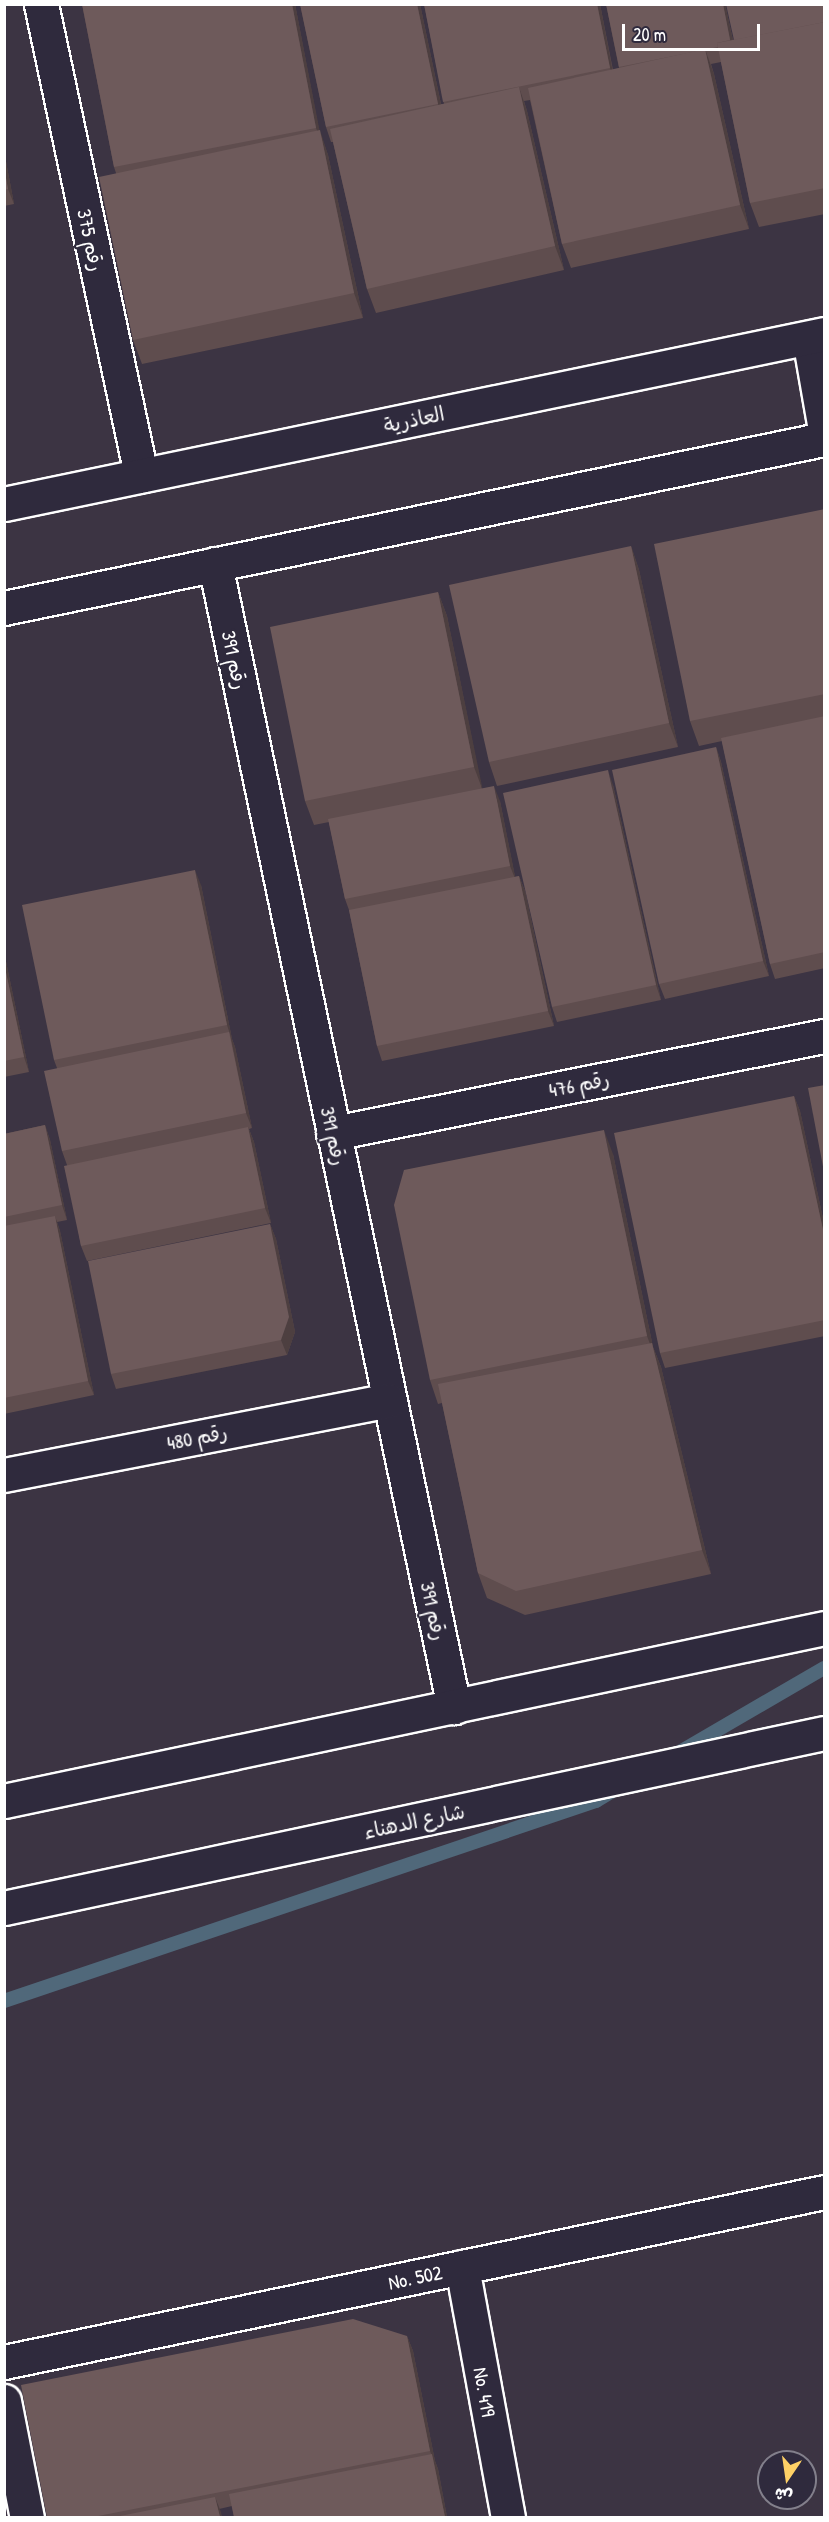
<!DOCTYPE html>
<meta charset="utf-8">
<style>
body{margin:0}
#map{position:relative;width:829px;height:2522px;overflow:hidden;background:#3c3443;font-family:"Patrick Hand","Playpen Sans Arabic",sans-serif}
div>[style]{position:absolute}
.stream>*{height:14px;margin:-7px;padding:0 7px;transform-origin:7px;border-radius:7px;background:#50687a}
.roads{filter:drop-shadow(2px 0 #fff) drop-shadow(-2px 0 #fff) drop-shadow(0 2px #fff) drop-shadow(0 -2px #fff)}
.minor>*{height:33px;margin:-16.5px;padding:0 16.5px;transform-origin:16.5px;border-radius:16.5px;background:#2f2a3d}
.wall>*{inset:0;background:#5f4d4e}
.shaded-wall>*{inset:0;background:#4d3f40}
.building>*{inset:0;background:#6e5a5b}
span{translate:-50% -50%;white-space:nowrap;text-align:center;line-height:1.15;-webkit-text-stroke:4.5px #2f2a3d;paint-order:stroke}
.street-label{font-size:20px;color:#fff}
.frame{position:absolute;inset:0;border:6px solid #fff;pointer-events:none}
.north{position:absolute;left:757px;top:2450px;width:60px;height:60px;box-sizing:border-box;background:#2f2a3d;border:2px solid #827f8b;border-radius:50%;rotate:193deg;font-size:16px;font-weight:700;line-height:24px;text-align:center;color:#fff}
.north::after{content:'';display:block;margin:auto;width:21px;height:27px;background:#ffd166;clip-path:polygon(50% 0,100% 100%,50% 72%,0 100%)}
.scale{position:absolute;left:622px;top:24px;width:138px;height:27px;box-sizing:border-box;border:3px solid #fff;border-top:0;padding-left:8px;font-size:18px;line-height:21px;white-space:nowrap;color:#fff;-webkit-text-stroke:4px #2f2a3d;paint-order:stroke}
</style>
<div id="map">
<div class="stream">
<div style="left:678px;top:1753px;width:169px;rotate:-30.2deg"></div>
<div style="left:4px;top:2001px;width:625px;rotate:-18.67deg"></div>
<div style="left:596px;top:1801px;width:26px;rotate:-31deg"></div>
</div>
<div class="roads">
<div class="minor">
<div style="left:41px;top:4px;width:482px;rotate:78deg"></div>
<div style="left:809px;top:338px;width:87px;rotate:80.1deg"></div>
<div style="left:4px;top:504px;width:837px;rotate:-11.71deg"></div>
<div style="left:215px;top:564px;width:1168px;rotate:78.19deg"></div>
<div style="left:4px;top:608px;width:837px;rotate:-11.65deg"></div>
<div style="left:333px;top:1133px;width:500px;rotate:-11.18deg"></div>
<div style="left:4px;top:1475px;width:392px;rotate:-11deg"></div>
<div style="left:4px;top:1801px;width:838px;rotate:-11.91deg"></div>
<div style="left:4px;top:1908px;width:838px;rotate:-12.05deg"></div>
<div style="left:462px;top:2267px;width:255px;rotate:79.6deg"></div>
<div style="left:4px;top:2362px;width:837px;rotate:-11.71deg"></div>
<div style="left:4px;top:2401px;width:119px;rotate:78.9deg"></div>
</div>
</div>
<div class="wall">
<div style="clip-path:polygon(82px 4px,295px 4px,319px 130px,328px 155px,363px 318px,142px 364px,133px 340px,116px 173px,114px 167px)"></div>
<div style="clip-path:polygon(300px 4px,420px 4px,441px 104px,444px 104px,424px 4px,600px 4px,613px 70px,619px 68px,606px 4px,725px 4px,733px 40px,825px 4px,825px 214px,759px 227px,750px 203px,721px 62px,711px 64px,714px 74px,749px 229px,571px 268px,562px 244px,530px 100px,524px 101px,527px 111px,564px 270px,376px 313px,367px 289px,333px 142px,331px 142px,326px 127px)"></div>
<div style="clip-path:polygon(4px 151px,14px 204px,4px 206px)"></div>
<div style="clip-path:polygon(825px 509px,825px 968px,775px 979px,770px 964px,722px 741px,699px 746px,690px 721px)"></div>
<div style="clip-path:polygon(631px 546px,639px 570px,678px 747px,497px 786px,489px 762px)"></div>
<div style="clip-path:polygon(438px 592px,447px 616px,482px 789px,500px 801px,515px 877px,519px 876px,525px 891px,554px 1026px,382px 1061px,377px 1046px,349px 910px,345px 899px,329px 822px,314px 825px,305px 801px)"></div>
<div style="clip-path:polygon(716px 747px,721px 762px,769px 976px,665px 999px,659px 984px)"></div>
<div style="clip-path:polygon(613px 785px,661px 1000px,557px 1022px,552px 1007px)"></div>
<div style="clip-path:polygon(201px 885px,232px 1039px,235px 1047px,252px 1128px,249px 1129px,254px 1142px,271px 1223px,87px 1261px,81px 1246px,67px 1165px,62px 1151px,57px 1068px,54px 1060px)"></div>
<div style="clip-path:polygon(4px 952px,29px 1072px,4px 1077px)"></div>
<div style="clip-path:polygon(794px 1096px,800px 1111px,825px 1228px,825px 1336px,665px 1368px,660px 1353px)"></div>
<div style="clip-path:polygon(45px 1125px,50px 1140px,67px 1220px,57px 1222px,60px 1231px,94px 1395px,4px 1414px,4px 1134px)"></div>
<div style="clip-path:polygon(613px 1154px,653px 1347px,661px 1367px,711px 1574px,525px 1615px,487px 1598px,478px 1573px,442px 1403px,438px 1404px,430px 1380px)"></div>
<div style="clip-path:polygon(270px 1224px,276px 1239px,295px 1332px,287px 1355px,116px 1389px,111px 1374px)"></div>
<div style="clip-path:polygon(407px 2336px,413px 2351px,435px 2461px,438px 2469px,447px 2517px,234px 2517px,232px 2506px,219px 2509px,222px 2517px,47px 2517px)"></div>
</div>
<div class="shaded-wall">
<div style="clip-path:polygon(292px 4px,295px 4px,322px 143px,316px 128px)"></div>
<div style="clip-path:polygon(417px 4px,420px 4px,444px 119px,438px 104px)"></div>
<div style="clip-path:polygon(597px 4px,600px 4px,615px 83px,610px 68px)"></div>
<div style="clip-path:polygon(723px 4px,725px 4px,737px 59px,731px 44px)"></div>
<div style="clip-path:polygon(705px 49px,714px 74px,749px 229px,740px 205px)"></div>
<div style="clip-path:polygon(519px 87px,527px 111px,564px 270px,555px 246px)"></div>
<div style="clip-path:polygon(320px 130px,328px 155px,363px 318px,354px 293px)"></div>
<div style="clip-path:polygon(4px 151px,14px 204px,8px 189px,4px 167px)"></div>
<div style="clip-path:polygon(631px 546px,639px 570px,678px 747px,669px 723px)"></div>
<div style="clip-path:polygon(438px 592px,447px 616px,483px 791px,474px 767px)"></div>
<div style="clip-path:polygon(716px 747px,721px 762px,769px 976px,763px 961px)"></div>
<div style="clip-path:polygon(608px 770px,613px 785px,661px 1000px,656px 985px)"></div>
<div style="clip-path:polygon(494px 786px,500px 801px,516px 881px,510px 866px)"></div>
<div style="clip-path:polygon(195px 870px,201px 885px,232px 1039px,235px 1047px,252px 1128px,246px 1113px,230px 1034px,227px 1025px)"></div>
<div style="clip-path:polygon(519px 876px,525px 891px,554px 1026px,548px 1011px)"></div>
<div style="clip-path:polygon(4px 952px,29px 1072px,24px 1057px,4px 963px)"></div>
<div style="clip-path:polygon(794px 1096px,800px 1111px,825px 1228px,825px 1239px)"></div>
<div style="clip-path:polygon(45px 1125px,50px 1140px,67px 1220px,62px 1205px)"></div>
<div style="clip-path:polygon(248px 1127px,254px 1142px,271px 1223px,265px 1208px)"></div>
<div style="clip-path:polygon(604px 1130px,613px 1154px,653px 1347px,661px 1367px,711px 1574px,702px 1550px,656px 1360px,647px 1336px)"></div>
<div style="clip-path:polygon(55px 1216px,60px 1231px,94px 1395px,88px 1381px)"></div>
<div style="clip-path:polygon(270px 1224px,276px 1239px,295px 1332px,287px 1355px,281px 1340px)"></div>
<div style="clip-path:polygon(407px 2336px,413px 2351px,435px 2461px,438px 2469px,447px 2517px,445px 2517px,433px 2459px,430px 2451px)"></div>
<div style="clip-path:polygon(215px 2497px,221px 2512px,222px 2517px,220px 2517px)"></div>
</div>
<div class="building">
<div style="clip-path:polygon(82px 4px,292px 4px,316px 128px,114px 167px)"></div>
<div style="clip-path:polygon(300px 4px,417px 4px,438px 104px,326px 127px)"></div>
<div style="clip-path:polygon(424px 4px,597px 4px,610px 68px,443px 102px)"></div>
<div style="clip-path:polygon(606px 4px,723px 4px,730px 40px,717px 43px,718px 47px,619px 67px)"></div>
<div style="clip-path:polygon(726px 4px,825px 4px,825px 22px,734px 40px)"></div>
<div style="clip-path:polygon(825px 22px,825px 188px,750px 203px,717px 43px)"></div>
<div style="clip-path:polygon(705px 49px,740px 205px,562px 244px,528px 88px)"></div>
<div style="clip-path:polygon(519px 87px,555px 246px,367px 289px,330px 129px)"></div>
<div style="clip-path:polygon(320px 130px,354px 293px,133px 340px,99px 177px)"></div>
<div style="clip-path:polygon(4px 167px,8px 189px,4px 190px)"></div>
<div style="clip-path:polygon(825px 509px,825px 694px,690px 721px,654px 544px)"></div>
<div style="clip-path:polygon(631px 546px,669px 723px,489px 762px,449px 585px)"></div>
<div style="clip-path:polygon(438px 592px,474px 767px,305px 801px,270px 627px)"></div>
<div style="clip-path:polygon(825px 716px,825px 952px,770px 964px,721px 738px)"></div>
<div style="clip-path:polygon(716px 747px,763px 961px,659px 984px,612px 770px)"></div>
<div style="clip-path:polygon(608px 770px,656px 985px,552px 1007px,503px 793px)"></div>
<div style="clip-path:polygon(494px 786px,510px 866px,345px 899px,328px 819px)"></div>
<div style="clip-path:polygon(195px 870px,227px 1025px,54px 1060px,22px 905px)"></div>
<div style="clip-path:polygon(519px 876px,548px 1011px,377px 1046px,349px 910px)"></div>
<div style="clip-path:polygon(4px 963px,24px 1057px,4px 1061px)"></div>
<div style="clip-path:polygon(229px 1032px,246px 1113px,62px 1151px,44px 1071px)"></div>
<div style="clip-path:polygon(825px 1085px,825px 1177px,808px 1088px)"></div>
<div style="clip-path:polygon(794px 1096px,825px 1239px,825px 1320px,660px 1353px,614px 1133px)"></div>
<div style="clip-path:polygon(45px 1125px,62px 1205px,4px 1217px,4px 1134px)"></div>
<div style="clip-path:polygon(248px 1127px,265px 1208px,81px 1246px,64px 1166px)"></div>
<div style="clip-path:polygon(604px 1130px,647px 1336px,430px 1380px,394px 1205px,404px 1170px)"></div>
<div style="clip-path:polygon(55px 1216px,88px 1381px,4px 1398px,4px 1226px)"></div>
<div style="clip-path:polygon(270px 1224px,289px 1317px,281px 1340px,111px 1374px,88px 1261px)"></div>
<div style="clip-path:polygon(652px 1343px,702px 1550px,516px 1591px,478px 1573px,438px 1384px)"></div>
<div style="clip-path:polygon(353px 2319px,407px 2336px,430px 2451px,93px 2517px,47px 2517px,21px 2385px)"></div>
<div style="clip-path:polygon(432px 2454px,445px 2517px,234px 2517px,229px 2494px)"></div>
<div style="clip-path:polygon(215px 2497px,220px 2517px,115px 2517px)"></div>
</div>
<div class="street-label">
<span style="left:91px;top:240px;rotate:78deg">رقم 375</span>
<span style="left:414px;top:419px;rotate:-12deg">العاذرية</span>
<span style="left:235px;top:660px;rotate:78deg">رقم 391</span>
<span style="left:579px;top:1084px;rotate:-11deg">رقم 476</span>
<span style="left:334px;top:1136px;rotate:78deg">رقم 391</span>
<span style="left:197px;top:1437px;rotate:-11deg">رقم 480</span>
<span style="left:434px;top:1611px;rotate:78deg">رقم 391</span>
<span style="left:414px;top:1821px;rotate:-12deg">شارع الدهناء</span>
<span style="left:415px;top:2277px;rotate:-12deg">No. 502</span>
<span style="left:485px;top:2392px;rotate:80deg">No. 419</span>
</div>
<div class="frame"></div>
<div class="north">ش</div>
<div class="scale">20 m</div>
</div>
